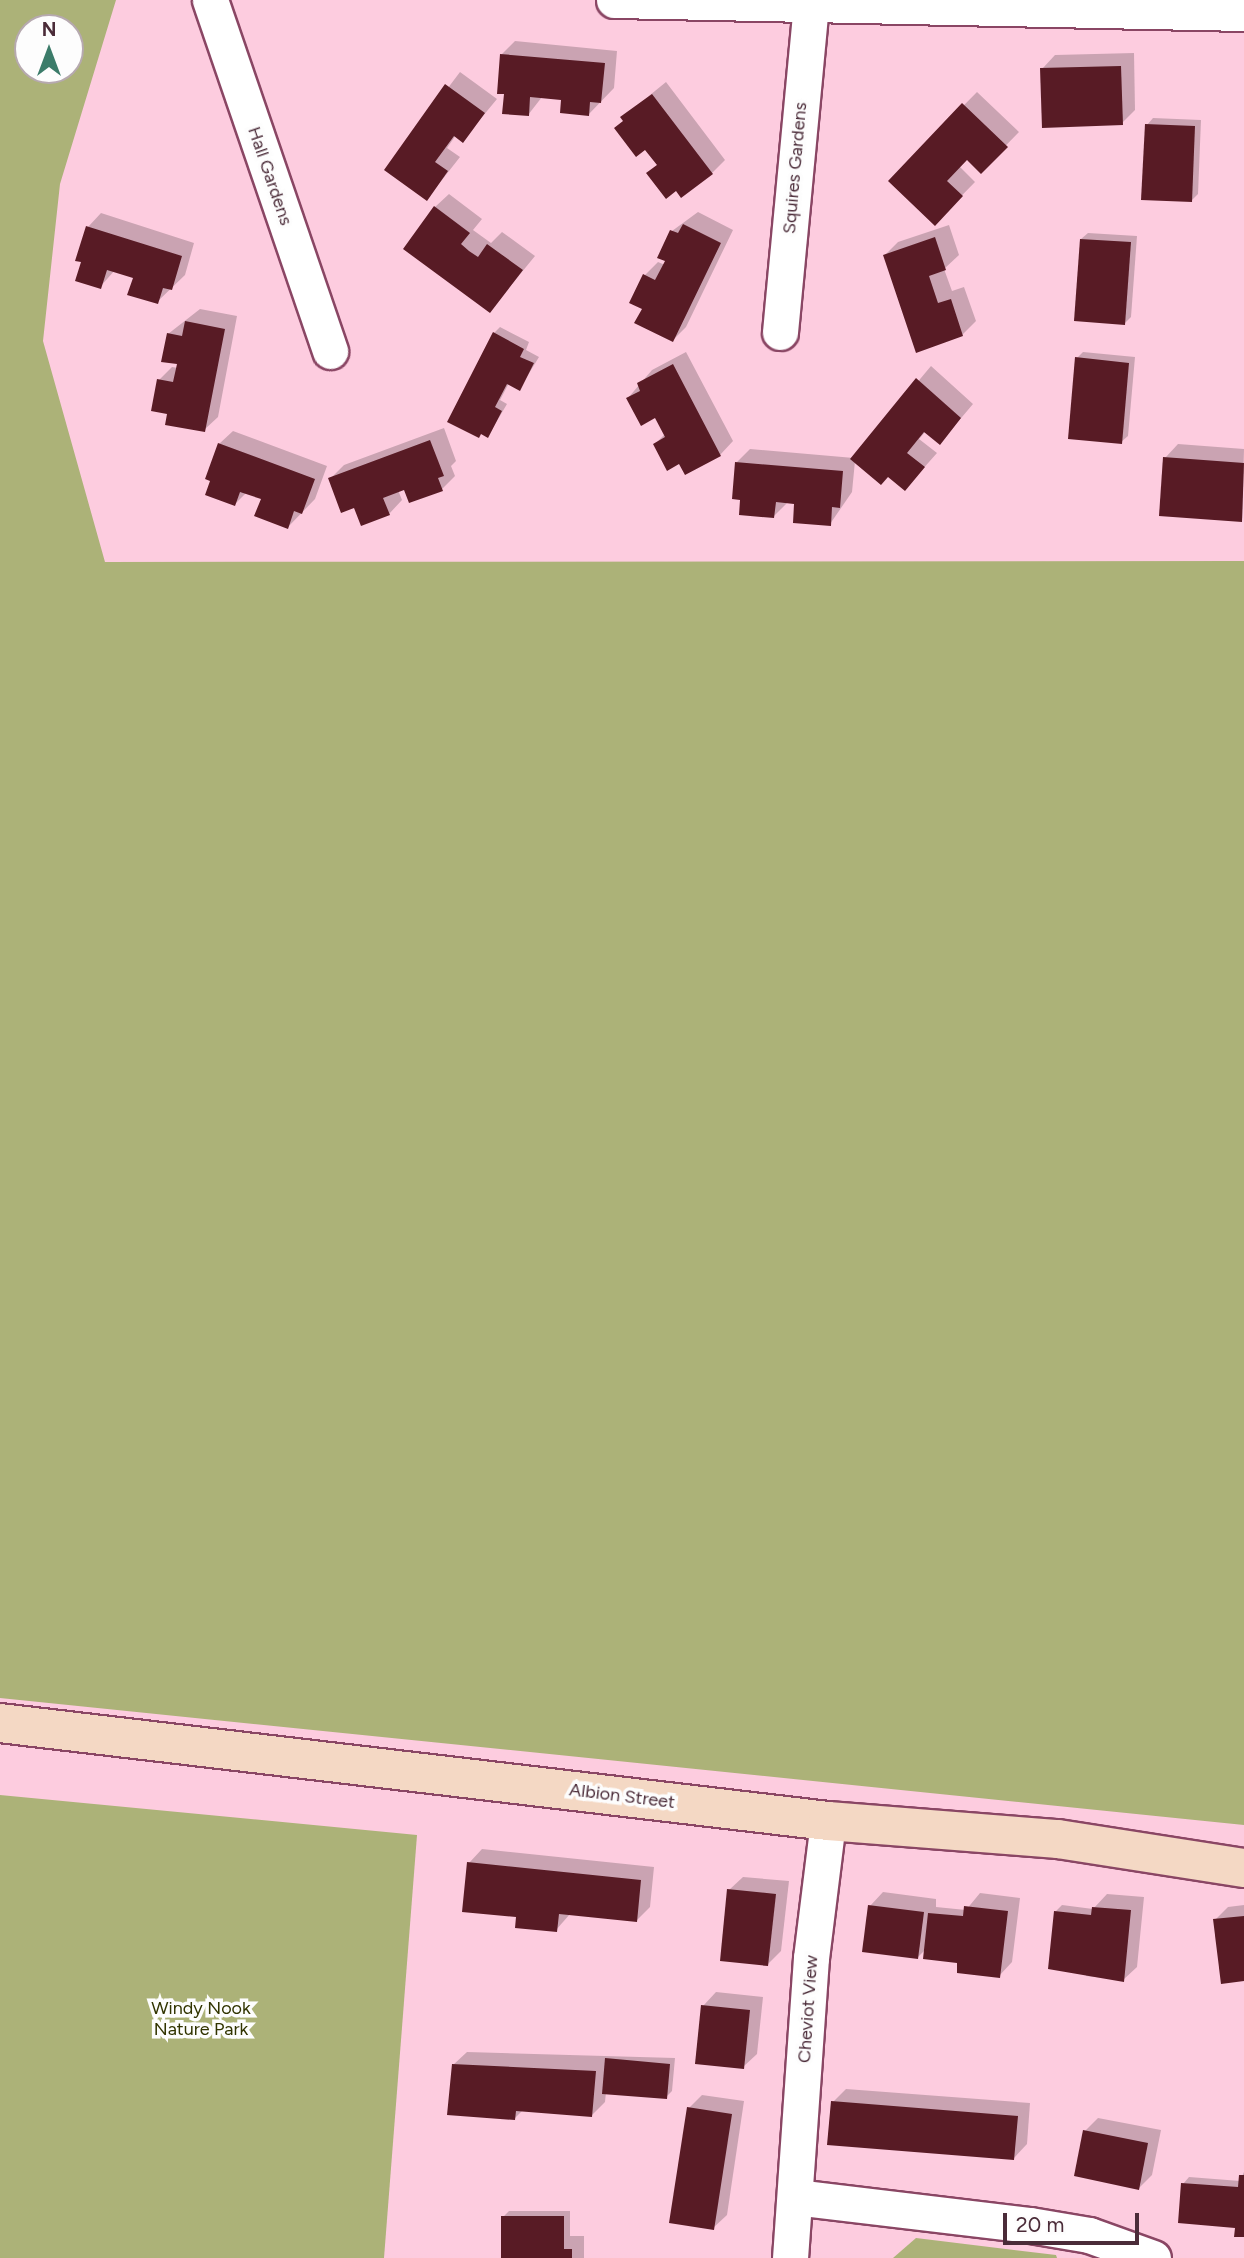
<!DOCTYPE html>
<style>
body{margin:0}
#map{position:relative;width:1244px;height:2258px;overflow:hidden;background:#fdccdf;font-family:Figtree,sans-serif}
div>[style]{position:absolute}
.green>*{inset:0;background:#acb278}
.shadow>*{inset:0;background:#0003}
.building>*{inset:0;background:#581b25}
.roads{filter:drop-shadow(2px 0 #8a4664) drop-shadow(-2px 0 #8a4664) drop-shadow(0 2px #8a4664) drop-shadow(0 -2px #8a4664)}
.street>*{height:35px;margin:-17.5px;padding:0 17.5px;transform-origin:17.5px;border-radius:17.5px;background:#fff}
.secondary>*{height:38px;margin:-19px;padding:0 19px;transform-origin:19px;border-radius:19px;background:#f4d8c4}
span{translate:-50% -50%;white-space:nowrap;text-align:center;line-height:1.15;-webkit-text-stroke:7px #fdfdfd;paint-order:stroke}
.street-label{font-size:18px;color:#4b2c39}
.park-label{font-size:18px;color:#313400}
.north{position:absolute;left:14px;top:14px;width:70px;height:70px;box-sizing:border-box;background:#fdfdfd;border:2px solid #b6a9af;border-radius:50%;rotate:0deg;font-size:19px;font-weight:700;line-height:28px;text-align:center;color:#4b2c39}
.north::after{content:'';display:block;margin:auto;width:24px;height:32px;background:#3c7c6a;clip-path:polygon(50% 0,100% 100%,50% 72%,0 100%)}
.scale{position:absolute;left:1003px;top:2213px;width:136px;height:32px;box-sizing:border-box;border:4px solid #4b2c39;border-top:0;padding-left:9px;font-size:21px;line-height:24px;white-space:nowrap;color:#4b2c39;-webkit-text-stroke:5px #fdfdfd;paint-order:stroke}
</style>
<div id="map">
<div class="green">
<div style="clip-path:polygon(evenodd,0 0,116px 0,60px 184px,43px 341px,105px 562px,1244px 561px,1244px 1825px,0 1698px,0 0,28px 28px,70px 28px,70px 70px,28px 70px,28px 28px)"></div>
<div style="clip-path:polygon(0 1795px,417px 1835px,384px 2258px,0 2258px)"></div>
<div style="clip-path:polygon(916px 2238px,1056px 2255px,1057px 2258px,893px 2258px)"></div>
</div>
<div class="shadow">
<div style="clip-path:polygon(515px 41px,617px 51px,614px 88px,588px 115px,563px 98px,542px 97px,528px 115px,505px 93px,502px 54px)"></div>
<div style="clip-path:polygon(1134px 53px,1135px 110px,1122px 123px,1042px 69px,1055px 55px)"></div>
<div style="clip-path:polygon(460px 72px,497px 99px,463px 140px,456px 135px,447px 148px,460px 157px,427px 199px,386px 170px)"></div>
<div style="clip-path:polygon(666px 82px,725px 160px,712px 173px,676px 189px,648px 173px,658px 164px,623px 117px)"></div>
<div style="clip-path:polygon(977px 92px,1019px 132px,981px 171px,967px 158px,959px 166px,975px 182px,935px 223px,890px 180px)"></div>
<div style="clip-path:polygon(1153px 118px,1201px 120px,1198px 194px,1192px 200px,1147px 125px)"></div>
<div style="clip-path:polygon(449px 194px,482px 219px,473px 230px,491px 243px,502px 232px,535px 256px,490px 311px,435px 207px)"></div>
<div style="clip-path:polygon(698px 212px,733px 230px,686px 327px,673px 340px,644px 308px,645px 275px,658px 262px,665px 265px,672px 231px)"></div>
<div style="clip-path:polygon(101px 213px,194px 243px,185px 275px,157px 302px,135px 277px,115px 270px,100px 287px,88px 227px)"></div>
<div style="clip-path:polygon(949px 225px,959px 255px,944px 269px,952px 291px,964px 287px,976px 321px,962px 335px,885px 255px,898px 242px)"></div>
<div style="clip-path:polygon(1088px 233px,1137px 236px,1131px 317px,1125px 323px,1081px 239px)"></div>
<div style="clip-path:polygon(200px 309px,237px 316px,218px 417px,204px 430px,169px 413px,159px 380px,172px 367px,178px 368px,168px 334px)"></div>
<div style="clip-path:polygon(500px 327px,529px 342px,526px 350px,539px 357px,520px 388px,509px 383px,500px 400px,507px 404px,488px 436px,494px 333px)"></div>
<div style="clip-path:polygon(686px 352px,733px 441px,720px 455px,680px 461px,655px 444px,665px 434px,656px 416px,628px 398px,652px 370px)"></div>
<div style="clip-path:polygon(1083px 352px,1135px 357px,1128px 436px,1121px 442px,1077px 358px)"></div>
<div style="clip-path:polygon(931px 366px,973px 404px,940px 443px,926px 431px,919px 439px,937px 453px,905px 489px,889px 475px,855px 461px,852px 492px,830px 524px,796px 502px,787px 503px,774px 516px,742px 498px,737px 462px,750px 449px,854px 458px)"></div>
<div style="clip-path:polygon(444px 428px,456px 461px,451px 466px,455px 476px,442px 489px,398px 490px,402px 500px,389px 514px,330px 479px,344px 465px)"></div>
<div style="clip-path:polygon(233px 431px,327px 466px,315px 499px,288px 527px,263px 498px,247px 492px,235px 504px,219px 444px)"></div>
<div style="clip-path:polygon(1178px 444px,1244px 449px,1242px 520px,1165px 458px)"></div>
<div style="clip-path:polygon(482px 1849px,654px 1867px,650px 1907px,636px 1921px,570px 1914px,556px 1930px,469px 1863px)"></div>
<div style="clip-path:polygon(743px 1877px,789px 1881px,781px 1951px,768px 1964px,729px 1890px)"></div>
<div style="clip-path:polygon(883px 1892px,936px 1899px,936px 1907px,966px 1910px,980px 1893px,1020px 1898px,1012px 1962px,999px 1976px,926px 1949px,918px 1957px,870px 1906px)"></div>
<div style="clip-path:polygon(1107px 1894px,1144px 1897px,1137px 1967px,1123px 1980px,1086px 1976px,1087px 1968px,1055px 1912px,1062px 1905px,1093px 1909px)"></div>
<div style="clip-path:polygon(1244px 1905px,1244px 1979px,1215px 1920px,1228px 1907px)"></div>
<div style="clip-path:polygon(716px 1992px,763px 1997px,757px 2054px,743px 2067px,703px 2006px)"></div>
<div style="clip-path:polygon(467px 2052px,675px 2058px,672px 2091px,666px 2097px,606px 2092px,605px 2102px,592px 2115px,523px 2110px,515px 2118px,453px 2065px)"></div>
<div style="clip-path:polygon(846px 2089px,1030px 2103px,1027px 2144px,1014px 2158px,833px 2102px)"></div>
<div style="clip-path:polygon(702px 2095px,744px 2101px,727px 2215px,713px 2228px,689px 2108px)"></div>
<div style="clip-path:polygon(1098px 2118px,1161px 2130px,1152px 2175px,1139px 2188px,1085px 2131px)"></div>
<div style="clip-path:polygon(1244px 2172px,1244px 2235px,1183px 2184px,1189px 2177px,1240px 2181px)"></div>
<div style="clip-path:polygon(509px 2211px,570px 2211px,570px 2236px,584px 2236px,584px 2258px,503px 2258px,503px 2217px)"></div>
</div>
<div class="building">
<div style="clip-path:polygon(500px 54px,605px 63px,601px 103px,590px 102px,589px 116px,560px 113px,561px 100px,530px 97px,529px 116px,502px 114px,504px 94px,497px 94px)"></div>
<div style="clip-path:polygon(1121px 66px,1123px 125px,1042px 128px,1040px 68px)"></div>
<div style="clip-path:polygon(445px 84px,485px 113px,463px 143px,454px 136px,435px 162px,448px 171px,427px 201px,384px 170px)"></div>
<div style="clip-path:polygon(652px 94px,713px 174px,681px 198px,676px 191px,666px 199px,646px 173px,657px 165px,645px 150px,636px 157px,614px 128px,623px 121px,620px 117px)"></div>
<div style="clip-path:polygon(962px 103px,1008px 147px,981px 174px,967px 160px,947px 181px,963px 196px,935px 226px,888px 181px)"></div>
<div style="clip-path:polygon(1145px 124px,1195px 126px,1192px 202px,1141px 200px)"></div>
<div style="clip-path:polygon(434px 206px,470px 233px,461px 244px,469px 251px,478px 257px,487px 244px,523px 270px,490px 313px,403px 249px)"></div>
<div style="clip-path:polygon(683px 224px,721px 243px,673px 342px,634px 323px,642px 309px,629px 303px,643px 274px,655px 280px,665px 261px,657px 258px,670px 230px,678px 233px)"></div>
<div style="clip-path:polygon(86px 226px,182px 256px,172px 290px,163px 288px,158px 304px,127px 295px,133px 278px,107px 270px,101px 289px,75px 281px,81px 262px,75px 261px)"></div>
<div style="clip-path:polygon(935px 237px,946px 270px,929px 276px,938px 303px,951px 299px,963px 336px,916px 353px,883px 255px)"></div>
<div style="clip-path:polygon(1080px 239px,1131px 242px,1125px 325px,1074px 321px)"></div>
<div style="clip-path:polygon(185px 321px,225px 329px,205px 432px,165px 425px,167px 414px,151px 411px,157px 379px,173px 382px,177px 364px,161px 362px,167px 333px,182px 336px)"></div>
<div style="clip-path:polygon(493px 332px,524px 349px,520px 357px,534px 363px,520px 391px,507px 384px,495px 407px,502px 411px,488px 438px,481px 434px,479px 438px,447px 422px)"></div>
<div style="clip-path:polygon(1075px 357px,1129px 363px,1122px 444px,1068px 439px)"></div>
<div style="clip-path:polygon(673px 364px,721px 456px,685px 475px,679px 464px,667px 471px,653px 444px,665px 437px,655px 418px,641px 426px,626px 398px,640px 391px,637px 383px)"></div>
<div style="clip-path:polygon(916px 378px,961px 418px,940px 445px,924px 432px,907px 453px,925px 467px,905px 491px,888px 477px,881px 485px,850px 459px)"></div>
<div style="clip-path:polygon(430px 440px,444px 476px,438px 478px,443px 491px,409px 503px,404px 490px,383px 498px,390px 515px,361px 526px,354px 508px,341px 513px,328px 478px)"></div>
<div style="clip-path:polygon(218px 443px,315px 479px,302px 514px,294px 511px,288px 529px,254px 516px,261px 499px,240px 492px,235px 506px,205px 495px,210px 481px,205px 479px)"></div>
<div style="clip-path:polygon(1163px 457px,1244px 463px,1242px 522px,1159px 516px)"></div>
<div style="clip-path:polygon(735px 462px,843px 471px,840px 508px,832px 507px,831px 526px,793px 523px,794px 504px,776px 502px,774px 518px,739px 515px,740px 500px,732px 499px)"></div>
<div style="clip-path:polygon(467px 1862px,641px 1880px,637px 1922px,559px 1914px,557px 1932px,515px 1928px,516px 1917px,462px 1912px)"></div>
<div style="clip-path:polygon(727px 1889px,776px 1894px,768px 1966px,720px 1961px)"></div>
<div style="clip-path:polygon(868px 1905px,924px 1912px,918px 1959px,862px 1952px)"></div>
<div style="clip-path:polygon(964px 1906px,1008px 1911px,1000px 1978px,957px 1973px,957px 1963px,923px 1959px,928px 1913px,963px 1916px)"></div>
<div style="clip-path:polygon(1092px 1907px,1131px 1910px,1124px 1982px,1048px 1969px,1054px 1911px,1091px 1915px)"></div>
<div style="clip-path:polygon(1244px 1916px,1244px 1981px,1221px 1984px,1213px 1919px)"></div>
<div style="clip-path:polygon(701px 2005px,750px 2010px,744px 2069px,695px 2064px)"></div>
<div style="clip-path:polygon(605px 2058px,670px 2064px,667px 2099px,602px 2094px)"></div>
<div style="clip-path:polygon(452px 2064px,596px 2071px,592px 2117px,516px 2111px,515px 2120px,447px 2115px)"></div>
<div style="clip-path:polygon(831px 2101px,1018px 2116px,1014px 2160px,827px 2145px)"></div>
<div style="clip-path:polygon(687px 2107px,732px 2114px,714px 2230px,669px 2223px)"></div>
<div style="clip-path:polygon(1083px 2130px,1148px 2143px,1139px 2190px,1074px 2176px)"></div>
<div style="clip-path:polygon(1239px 2175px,1244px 2175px,1244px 2237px,1234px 2237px,1235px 2228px,1178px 2223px,1181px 2183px,1238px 2187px)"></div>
<div style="clip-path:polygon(501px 2216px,564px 2216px,564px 2249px,572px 2249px,572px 2258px,501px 2258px)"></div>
</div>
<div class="roads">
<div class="street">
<div style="left:210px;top:0;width:371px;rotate:71.1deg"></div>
<div style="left:614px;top:0;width:630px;rotate:1.18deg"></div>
<div style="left:780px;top:332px;width:328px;rotate:-84.6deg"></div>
<div style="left:795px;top:2197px;width:237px;rotate:6.8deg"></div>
<div style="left:1030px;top:2225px;width:60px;rotate:9.6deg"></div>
<div style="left:1089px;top:2235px;width:68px;rotate:19.8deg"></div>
<div style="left:790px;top:2258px;width:301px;rotate:-86deg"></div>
<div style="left:811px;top:1958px;width:138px;rotate:-82.9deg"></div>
</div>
<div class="secondary">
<div style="left:0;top:1723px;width:834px;rotate:6.75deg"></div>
<div style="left:828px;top:1821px;width:231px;rotate:4.5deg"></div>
<div style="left:1058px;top:1839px;width:188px;rotate:8.9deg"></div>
</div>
</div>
<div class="street-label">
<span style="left:795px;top:168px;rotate:-85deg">Squires Gardens</span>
<span style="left:270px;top:176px;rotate:71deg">Hall Gardens</span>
<span style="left:622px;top:1796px;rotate:7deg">Albion Street</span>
<span style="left:808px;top:2009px;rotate:-86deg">Cheviot View</span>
</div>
<div class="park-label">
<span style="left:201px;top:2019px">Windy Nook<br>Nature Park</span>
</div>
<div class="north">N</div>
<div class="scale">20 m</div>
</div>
